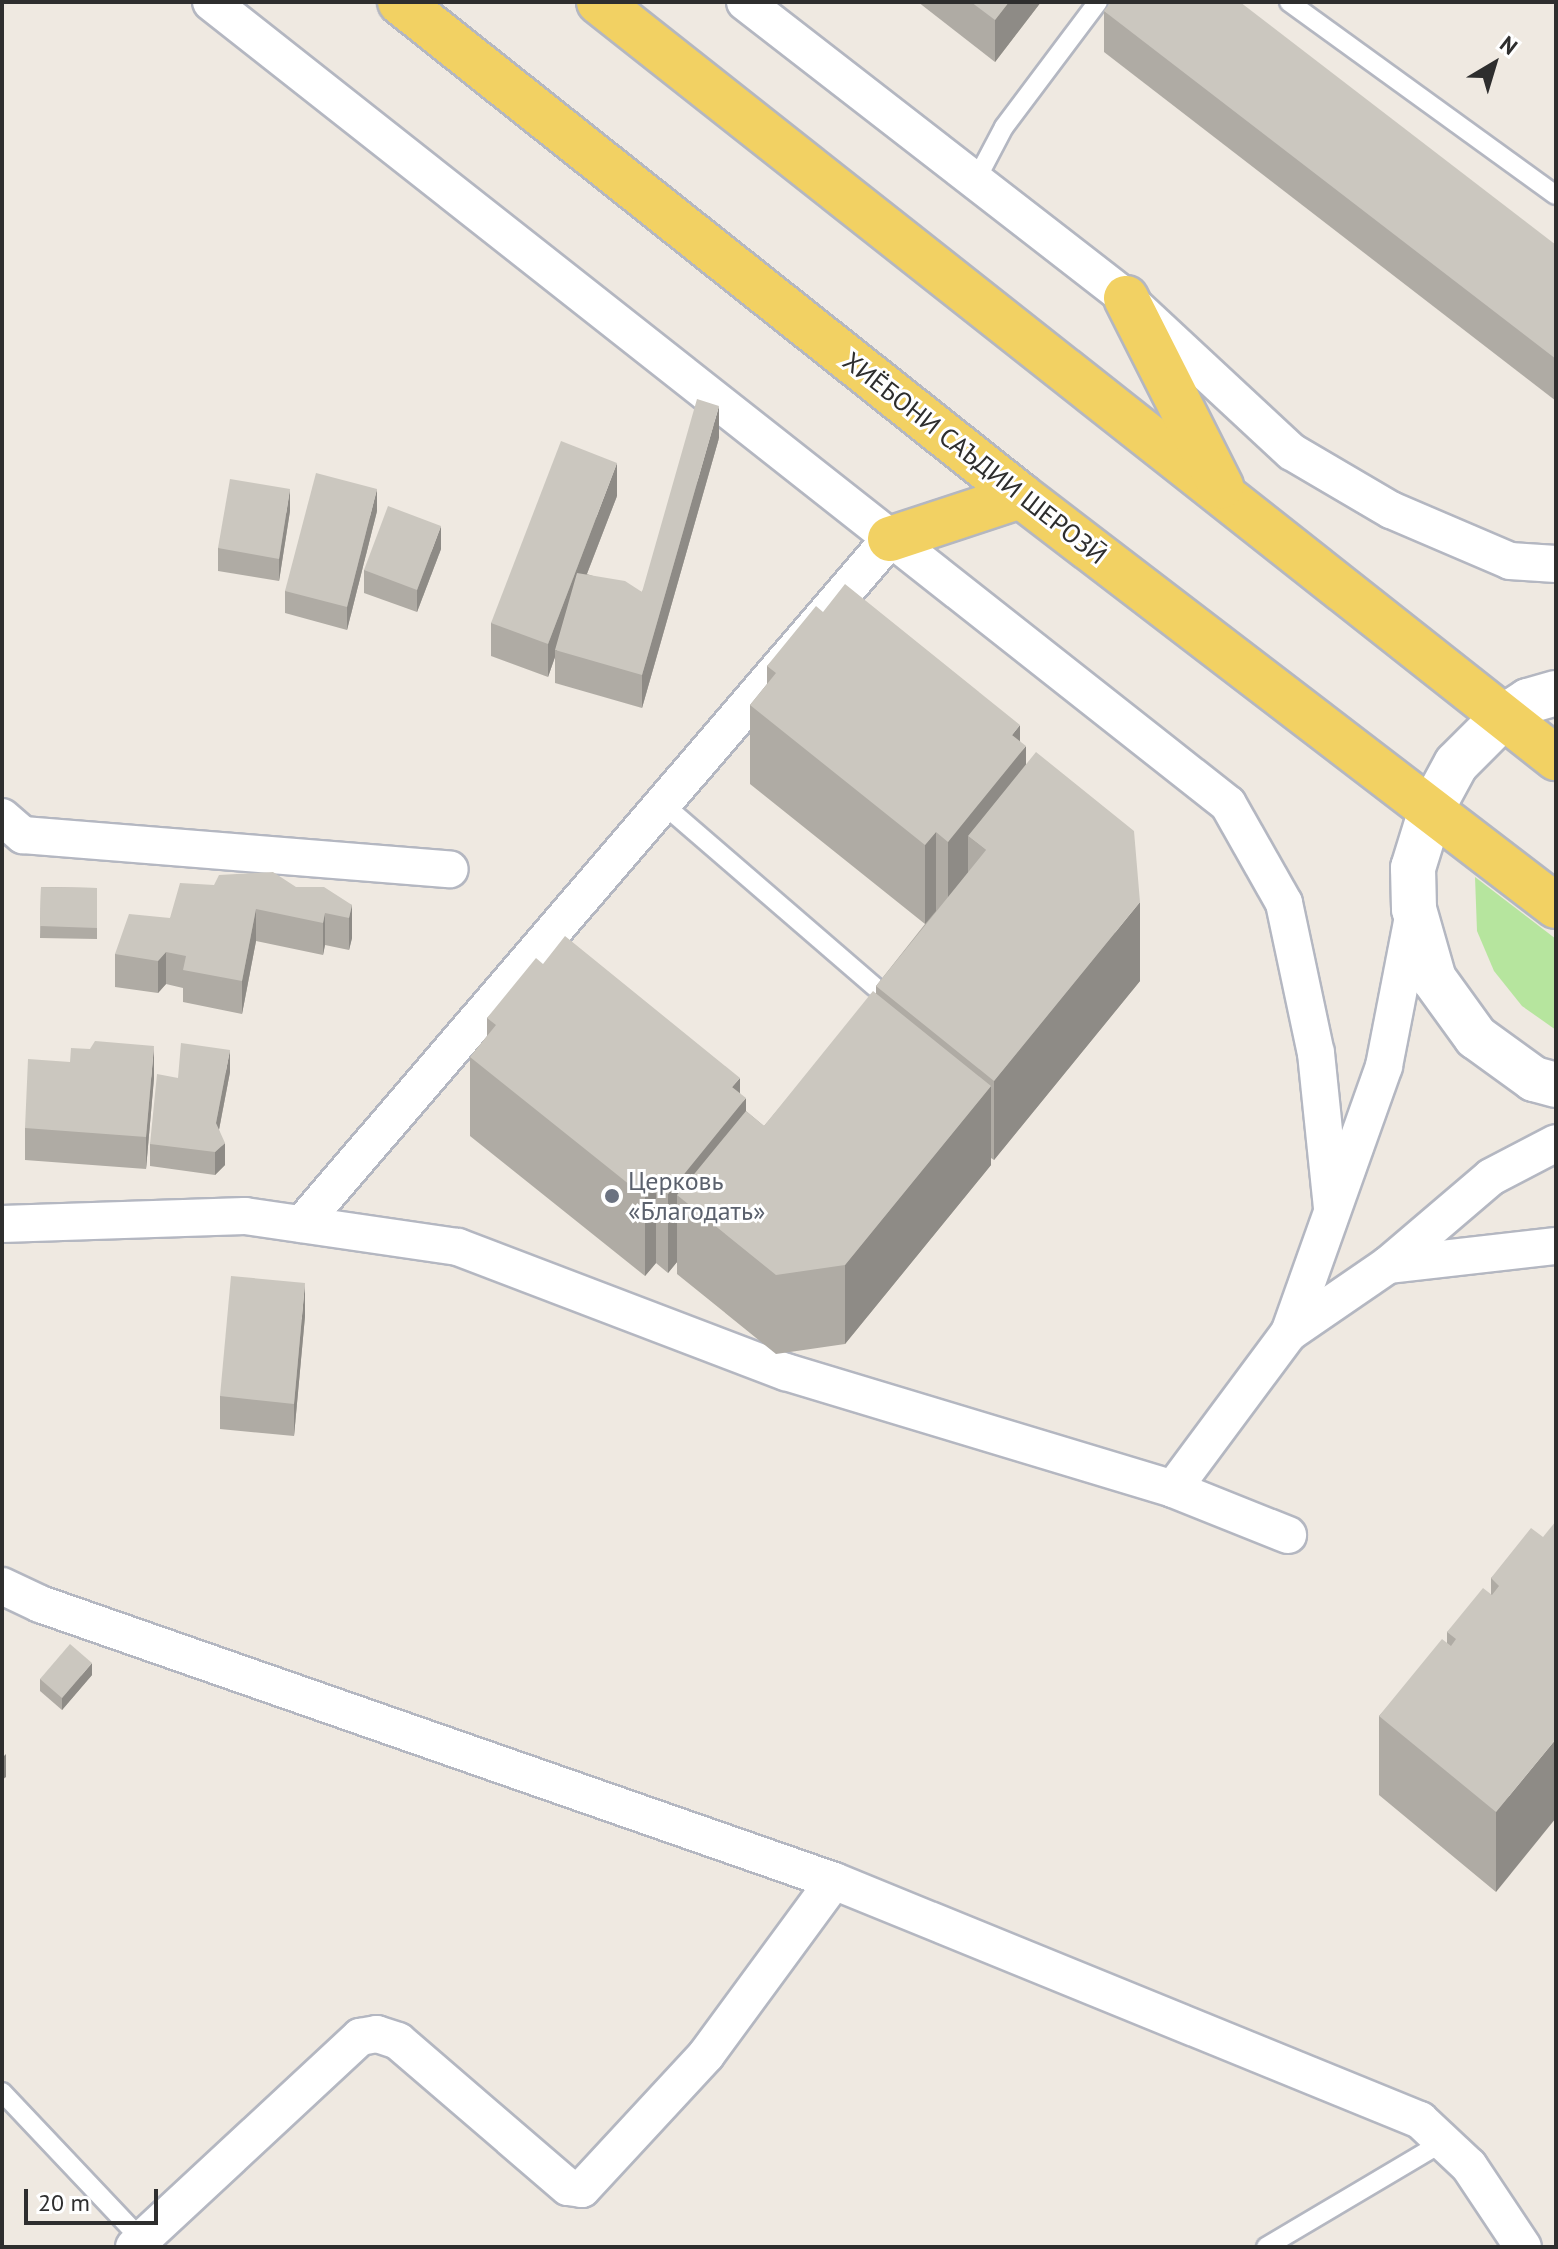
<!DOCTYPE html>
<meta charset="utf-8">
<style>
body{margin:0}
#map{position:relative;width:1558px;height:2249px;overflow:hidden;background:#efe9e1;font-family:"PT Sans",sans-serif}
div>[style]{position:absolute}
.green>*{inset:0;background:#b6e59e}
.roads{filter:drop-shadow(2px 0 #b4b7c1) drop-shadow(-2px 0 #b4b7c1) drop-shadow(0 2px #b4b7c1) drop-shadow(0 -2px #b4b7c1)}
.service>*{height:18px;margin:-9px;padding:0 9px;transform-origin:9px;border-radius:9px;background:#fff}
.minor>*{height:36px;margin:-18px;padding:0 18px;transform-origin:18px;border-radius:18px;background:#fff}
.secondary>*{height:44px;margin:-22px;padding:0 22px;transform-origin:22px;border-radius:22px;background:#fff}
.primary>*{height:44px;margin:-22px;padding:0 22px;transform-origin:22px;border-radius:22px;background:#f2d163}
.wall>*{inset:0;background:#afaba4}
.shaded-wall>*{inset:0;background:#8e8b86}
.building>*{inset:0;background:#cbc7bf}
.dots>*{width:22px;height:22px;translate:-50% -50%;box-sizing:border-box;border:4px solid #fff;border-radius:50%}
span{translate:-50% -50%;white-space:nowrap;text-align:center;line-height:1.15;-webkit-text-stroke:6px #fff;paint-order:stroke}
.street-label{font-size:26px;color:#2e2e2e}
.worship-label{font-size:26px;color:#5b616d}
.left{translate:0 -50%;text-align:left}
.frame{position:absolute;inset:0;border:4px solid #2e2e2e;pointer-events:none}
.north{position:absolute;left:1454px;top:24px;width:80px;height:80px;-webkit-text-stroke:6px #fff;paint-order:stroke;rotate:38deg;font-size:22px;font-weight:700;line-height:32px;text-align:center;color:#2e2e2e}
.north::after{content:'';display:block;margin:auto;width:28px;height:36px;background:#2e2e2e;clip-path:polygon(50% 0,100% 100%,50% 72%,0 100%)}
.scale{position:absolute;left:24px;top:2189px;width:134px;height:36px;box-sizing:border-box;border:4px solid #2e2e2e;border-top:0;padding-left:10px;font-size:24px;line-height:28px;white-space:nowrap;color:#2e2e2e;-webkit-text-stroke:6px #fff;paint-order:stroke}
</style>
<div id="map">
<div class="green">
<div style="clip-path:polygon(1475px 877px,1556px 939px,1556px 1030px,1522px 1006px,1494px 971px,1477px 931px)"></div>
</div>
<div class="roads">
<div class="service">
<div style="left:1289px;top:2px;width:329px;rotate:35.9deg"></div>
<div style="left:975px;top:182px;width:62px;rotate:-62.2deg"></div>
<div style="left:1004px;top:127px;width:156px;rotate:-53.1deg"></div>
<div style="left:663px;top:804px;width:280px;rotate:40.8deg"></div>
<div style="left:2px;top:2092px;width:204px;rotate:46.6deg"></div>
<div style="left:1266px;top:2247px;width:209px;rotate:-30.7deg"></div>
</div>
<div class="minor">
<div style="left:211px;top:2px;width:1295px;rotate:38.26deg"></div>
<div style="left:1228px;top:804px;width:114px;rotate:60.5deg"></div>
<div style="left:1284px;top:903px;width:153px;rotate:78deg"></div>
<div style="left:1316px;top:1053px;width:157px;rotate:84.1deg"></div>
<div style="left:745px;top:2px;width:482px;rotate:37.8deg"></div>
<div style="left:1126px;top:298px;width:226px;rotate:42.9deg"></div>
<div style="left:1292px;top:452px;width:115px;rotate:30.4deg"></div>
<div style="left:1391px;top:510px;width:129px;rotate:23.2deg"></div>
<div style="left:1510px;top:561px;width:46px;rotate:3.7deg"></div>
<div style="left:2px;top:817px;width:28px;rotate:41deg"></div>
<div style="left:23px;top:835px;width:428px;rotate:4.6deg"></div>
<div style="left:2px;top:1224px;width:243px;rotate:-1.9deg"></div>
<div style="left:245px;top:1216px;width:215px;rotate:8.3deg"></div>
<div style="left:458px;top:1247px;width:351px;rotate:20.9deg"></div>
<div style="left:786px;top:1372px;width:404px;rotate:16.8deg"></div>
<div style="left:1173px;top:1489px;width:194px;rotate:-53.4deg"></div>
<div style="left:1289px;top:1333px;width:283px;rotate:-70.4deg"></div>
<div style="left:1384px;top:1066px;width:158px;rotate:-79deg"></div>
<div style="left:302px;top:1224px;width:903px;rotate:-49.36deg"></div>
<div style="left:1388px;top:1265px;width:169px;rotate:-6.5deg"></div>
<div style="left:1289px;top:1333px;width:120px;rotate:-34.5deg"></div>
<div style="left:1388px;top:1265px;width:135px;rotate:-40.5deg"></div>
<div style="left:1491px;top:1177px;width:73px;rotate:-27.6deg"></div>
<div style="left:1173px;top:1489px;width:124px;rotate:21.8deg"></div>
<div style="left:2px;top:1586px;width:42px;rotate:25.3deg"></div>
<div style="left:40px;top:1604px;width:841px;rotate:19.23deg"></div>
<div style="left:834px;top:1881px;width:633px;rotate:22.19deg"></div>
<div style="left:1420px;top:2120px;width:67px;rotate:43.2deg"></div>
<div style="left:1469px;top:2166px;width:97px;rotate:56.3deg"></div>
<div style="left:134px;top:2247px;width:309px;rotate:-42.9deg"></div>
<div style="left:360px;top:2037px;width:17px;rotate:-10deg"></div>
<div style="left:377px;top:2034px;width:22px;rotate:18deg"></div>
<div style="left:398px;top:2041px;width:224px;rotate:40.7deg"></div>
<div style="left:568px;top:2187px;width:14px;rotate:8deg"></div>
<div style="left:582px;top:2189px;width:183px;rotate:-47.2deg"></div>
<div style="left:706px;top:2055px;width:216px;rotate:-53.7deg"></div>
</div>
<div class="secondary">
<div style="left:1556px;top:693px;width:29px;rotate:164deg"></div>
<div style="left:1528px;top:701px;width:30px;rotate:147deg"></div>
<div style="left:1503px;top:717px;width:66px;rotate:135deg"></div>
<div style="left:1456px;top:764px;width:52px;rotate:118.5deg"></div>
<div style="left:1431px;top:810px;width:61px;rotate:107.2deg"></div>
<div style="left:1413px;top:868px;width:41px;rotate:88.6deg"></div>
<div style="left:1414px;top:909px;width:73px;rotate:74.1deg"></div>
<div style="left:1434px;top:979px;width:72px;rotate:54.1deg"></div>
<div style="left:1476px;top:1037px;width:72px;rotate:35.9deg"></div>
<div style="left:1534px;top:1079px;width:23px;rotate:15deg"></div>
</div>
<div class="primary">
<div style="left:400px;top:2px;width:794px;rotate:38.5deg"></div>
<div style="left:1021px;top:496px;width:674px;rotate:37.46deg"></div>
<div style="left:599px;top:2px;width:1220px;rotate:38.31deg"></div>
<div style="left:1126px;top:298px;width:211px;rotate:63.2deg"></div>
<div style="left:890px;top:539px;width:138px;rotate:-18.2deg"></div>
</div>
</div>
<div class="wall">
<div style="clip-path:polygon(918px 2px,1041px 2px,995px 62px)"></div>
<div style="clip-path:polygon(1104px 11px,1556px 245px,1556px 401px,1104px 52px)"></div>
<div style="clip-path:polygon(719px 438px,642px 708px,555px 683px,555px 657px,548px 677px,491px 656px,491px 623px,617px 496px,587px 574px,642px 592px)"></div>
<div style="clip-path:polygon(290px 511px,279px 581px,218px 571px,218px 548px)"></div>
<div style="clip-path:polygon(377px 511px,347px 630px,285px 613px,285px 591px)"></div>
<div style="clip-path:polygon(441px 549px,417px 612px,364px 593px,364px 570px)"></div>
<div style="clip-path:polygon(823px 612px,1020px 741px,1026px 764px,1140px 981px,994px 1160px,991px 1158px,991px 1165px,845px 1344px,776px 1354px,677px 1274px,677px 1262px,668px 1273px,656px 1263px,645px 1276px,470px 1136px,470px 1057px,487px 1036px,487px 1018px,543px 964px,740px 1093px,746px 1111px,764px 1126px,876px 993px,876px 986px,925px 924px,750px 784px,750px 705px,767px 684px,767px 666px)"></div>
<div style="clip-path:polygon(214px 885px,296px 887px,352px 905px,352px 938px,349px 950px,325px 945px,323px 955px,256px 941px,242px 1014px,183px 1002px,183px 988px,166px 984px,158px 993px,115px 987px,115px 954px,170px 918px)"></div>
<div style="clip-path:polygon(41px 887px,97px 888px,97px 939px,40px 938px)"></div>
<div style="clip-path:polygon(70px 1062px,154px 1078px,146px 1169px,25px 1160px,25px 1128px)"></div>
<div style="clip-path:polygon(230px 1072px,219px 1130px,225px 1165px,215px 1175px,150px 1166px,150px 1144px,178px 1078px)"></div>
<div style="clip-path:polygon(305px 1316px,294px 1436px,220px 1429px,220px 1396px)"></div>
<div style="clip-path:polygon(1543px 1537px,1496px 1892px,1379px 1795px,1379px 1716px,1447px 1643px,1447px 1632px,1491px 1594px,1491px 1578px)"></div>
<div style="clip-path:polygon(92px 1675px,62px 1710px,40px 1691px,40px 1679px)"></div>
</div>
<div class="shaded-wall">
<div style="clip-path:polygon(1009px 2px,1041px 2px,995px 62px,995px 20px)"></div>
<div style="clip-path:polygon(719px 406px,719px 438px,642px 708px,642px 675px)"></div>
<div style="clip-path:polygon(617px 463px,617px 496px,557px 651px,555px 650px,555px 657px,548px 677px,548px 644px)"></div>
<div style="clip-path:polygon(290px 489px,290px 511px,279px 581px,279px 559px)"></div>
<div style="clip-path:polygon(377px 489px,377px 511px,347px 630px,347px 607px)"></div>
<div style="clip-path:polygon(441px 526px,441px 549px,417px 612px,417px 590px)"></div>
<div style="clip-path:polygon(1020px 725px,1020px 753px,1026px 746px,1026px 825px,986px 850px,968px 836px,968px 896px,948px 921px,948px 842px,1012px 735px)"></div>
<div style="clip-path:polygon(936px 832px,936px 911px,925px 924px,925px 845px)"></div>
<div style="clip-path:polygon(1140px 902px,1140px 981px,994px 1160px,994px 1081px)"></div>
<div style="clip-path:polygon(352px 905px,352px 938px,349px 950px,349px 918px)"></div>
<div style="clip-path:polygon(256px 909px,256px 941px,242px 1014px,242px 981px)"></div>
<div style="clip-path:polygon(325px 913px,325px 945px,323px 955px,323px 923px)"></div>
<div style="clip-path:polygon(166px 952px,166px 984px,158px 993px,158px 961px)"></div>
<div style="clip-path:polygon(154px 1046px,154px 1078px,146px 1169px,146px 1137px)"></div>
<div style="clip-path:polygon(230px 1050px,230px 1072px,216px 1145px,216px 1123px)"></div>
<div style="clip-path:polygon(740px 1078px,740px 1105px,746px 1098px,746px 1177px,677px 1195px,677px 1262px,668px 1273px,668px 1194px,732px 1087px)"></div>
<div style="clip-path:polygon(991px 1086px,991px 1165px,845px 1344px,845px 1265px)"></div>
<div style="clip-path:polygon(225px 1143px,225px 1165px,215px 1175px,215px 1152px)"></div>
<div style="clip-path:polygon(656px 1184px,656px 1263px,645px 1276px,645px 1197px)"></div>
<div style="clip-path:polygon(305px 1283px,305px 1316px,294px 1436px,294px 1404px)"></div>
<div style="clip-path:polygon(92px 1663px,92px 1675px,62px 1710px,62px 1698px)"></div>
<div style="clip-path:polygon(1556px 1739px,1556px 1818px,1496px 1892px,1496px 1812px)"></div>
<div style="clip-path:polygon(6px 1754px,6px 1777px,2px 1780px,2px 1758px)"></div>
</div>
<div class="building">
<div style="clip-path:polygon(971px 2px,1009px 2px,995px 20px)"></div>
<div style="clip-path:polygon(1111px 2px,1240px 2px,1556px 245px,1556px 359px,1104px 11px)"></div>
<div style="clip-path:polygon(697px 399px,719px 406px,642px 675px,555px 650px,577px 573px,625px 581px,642px 592px)"></div>
<div style="clip-path:polygon(561px 441px,617px 463px,548px 644px,491px 623px)"></div>
<div style="clip-path:polygon(316px 473px,377px 489px,347px 607px,285px 591px)"></div>
<div style="clip-path:polygon(230px 479px,290px 489px,279px 559px,218px 548px)"></div>
<div style="clip-path:polygon(388px 506px,441px 526px,417px 590px,364px 570px)"></div>
<div style="clip-path:polygon(845px 584px,1020px 725px,1012px 735px,1026px 746px,948px 842px,936px 832px,925px 845px,750px 705px,776px 673px,767px 666px,816px 606px,823px 612px)"></div>
<div style="clip-path:polygon(1036px 752px,1134px 831px,1140px 902px,994px 1081px,876px 986px,986px 850px,968px 836px)"></div>
<div style="clip-path:polygon(273px 872px,296px 887px,324px 887px,352px 905px,349px 918px,325px 913px,323px 923px,256px 909px,242px 981px,183px 970px,186px 956px,166px 952px,158px 961px,115px 954px,129px 914px,170px 918px,180px 883px,214px 885px,219px 875px)"></div>
<div style="clip-path:polygon(41px 887px,97px 888px,97px 928px,40px 926px)"></div>
<div style="clip-path:polygon(565px 936px,740px 1078px,732px 1087px,746px 1098px,668px 1194px,656px 1184px,645px 1197px,470px 1057px,496px 1025px,487px 1018px,536px 958px,543px 964px)"></div>
<div style="clip-path:polygon(873px 991px,991px 1086px,845px 1265px,776px 1275px,677px 1195px,746px 1111px,764px 1126px)"></div>
<div style="clip-path:polygon(95px 1041px,154px 1046px,146px 1137px,25px 1128px,28px 1059px,70px 1062px,71px 1048px,90px 1049px)"></div>
<div style="clip-path:polygon(181px 1043px,230px 1050px,216px 1123px,225px 1143px,215px 1152px,150px 1144px,157px 1074px,178px 1078px)"></div>
<div style="clip-path:polygon(231px 1276px,305px 1283px,294px 1404px,220px 1396px)"></div>
<div style="clip-path:polygon(1556px 1521px,1556px 1739px,1496px 1812px,1379px 1716px,1442px 1639px,1451px 1646px,1456px 1639px,1447px 1632px,1483px 1588px,1492px 1595px,1499px 1586px,1491px 1578px,1531px 1528px,1543px 1537px)"></div>
<div style="clip-path:polygon(70px 1644px,92px 1663px,62px 1698px,40px 1679px)"></div>
</div>
<div class="dots">
<div style="left:612px;top:1196px;background:#6b7280"></div>
</div>
<div class="street-label">
<span style="left:975px;top:458px;rotate:38deg">ХИЁБОНИ САЪДИИ ШЕРОЗӢ</span>
</div>
<div class="worship-label">
<span class="left" style="left:628px;top:1196px">Церковь<br>«Благодать»</span>
</div>
<div class="frame"></div>
<div class="north">N</div>
<div class="scale">20 m</div>
</div>
